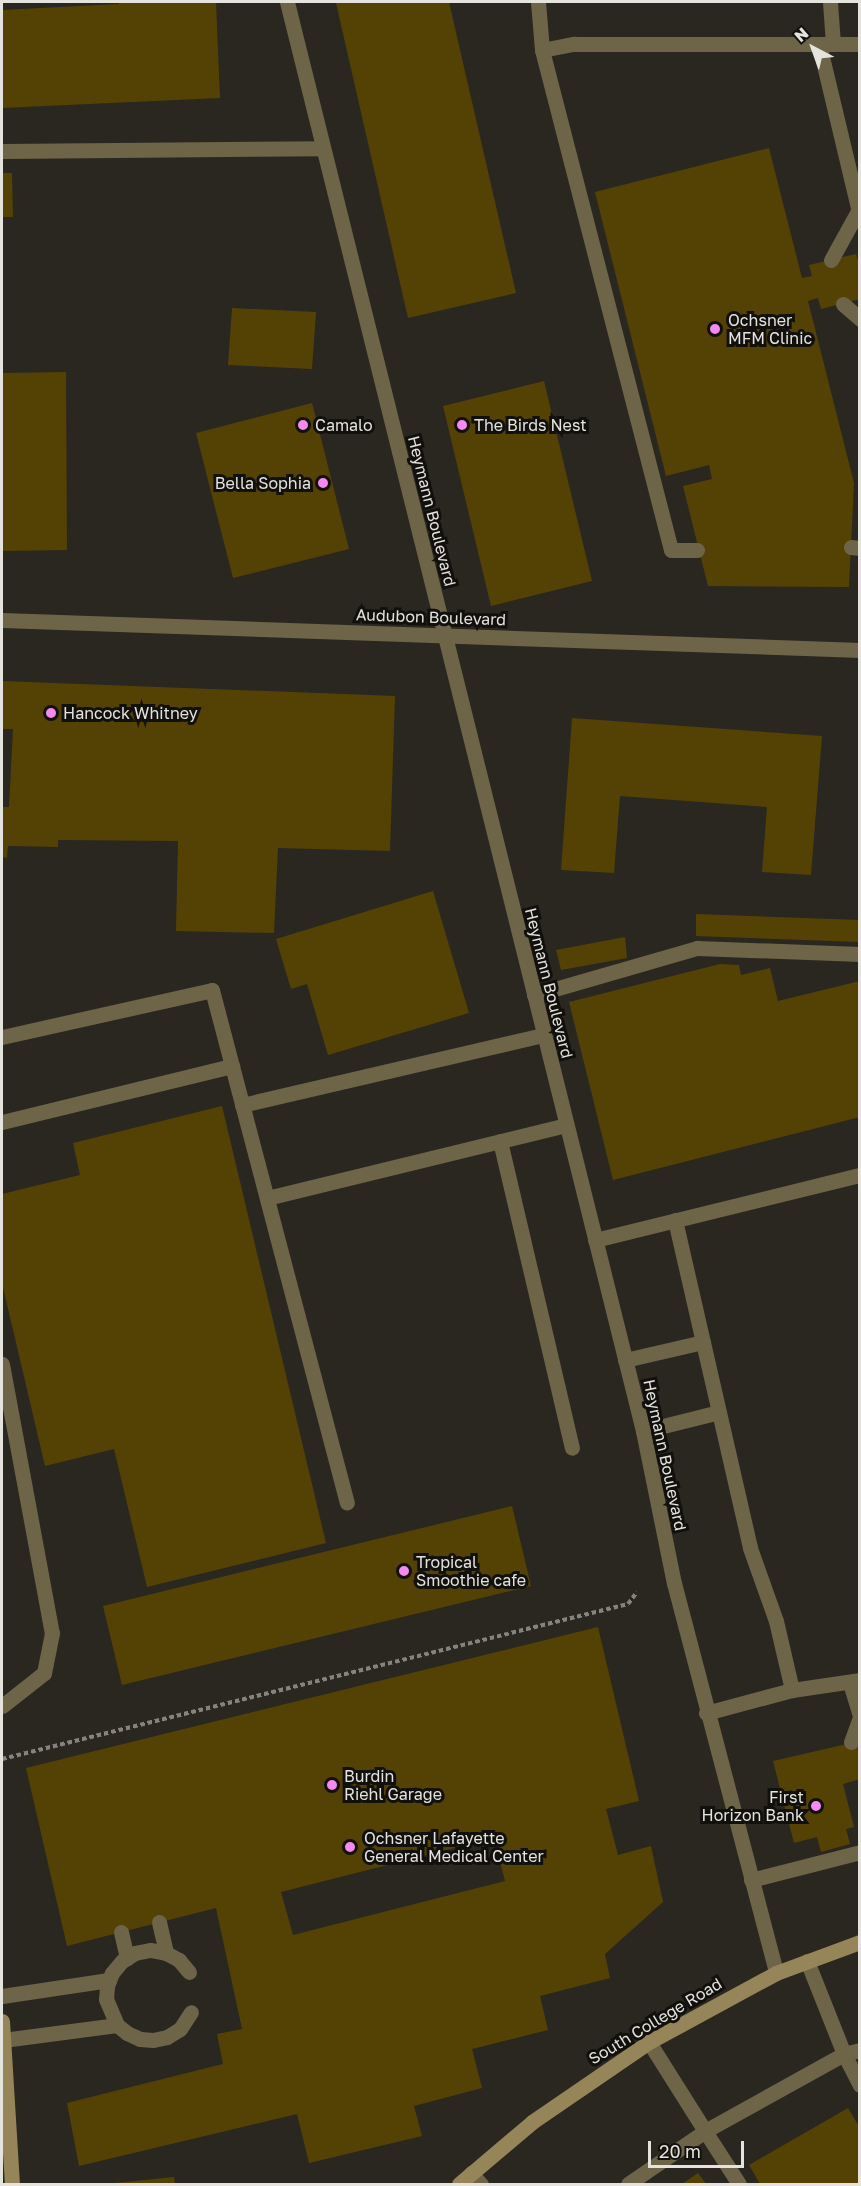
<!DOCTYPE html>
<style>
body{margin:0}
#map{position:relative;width:861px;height:2186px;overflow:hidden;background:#2a2720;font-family:"Golos Text",sans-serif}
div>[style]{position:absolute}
.building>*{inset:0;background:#544205}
.path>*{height:4px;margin-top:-2px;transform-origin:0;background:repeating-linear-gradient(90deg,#86837d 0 4.5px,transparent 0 7.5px)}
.lane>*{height:15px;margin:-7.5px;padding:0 7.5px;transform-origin:7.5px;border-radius:7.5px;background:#6e6448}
.street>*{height:15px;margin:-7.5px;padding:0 7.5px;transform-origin:7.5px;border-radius:7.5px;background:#6e6448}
.secondary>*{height:15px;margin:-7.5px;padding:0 7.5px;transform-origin:7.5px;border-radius:7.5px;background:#968559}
.dots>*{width:16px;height:16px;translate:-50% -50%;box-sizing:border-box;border:3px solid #11100d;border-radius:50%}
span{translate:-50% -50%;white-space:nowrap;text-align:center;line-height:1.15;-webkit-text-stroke:6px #11100d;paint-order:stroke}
.poi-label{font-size:16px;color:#e5e3de}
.left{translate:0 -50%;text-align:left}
.right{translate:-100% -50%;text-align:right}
.street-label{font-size:16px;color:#e5e3de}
.frame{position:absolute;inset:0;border:3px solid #e5e3de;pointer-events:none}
.north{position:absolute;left:783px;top:18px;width:60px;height:60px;-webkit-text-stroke:4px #11100d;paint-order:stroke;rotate:319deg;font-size:16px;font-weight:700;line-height:24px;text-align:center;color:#e5e3de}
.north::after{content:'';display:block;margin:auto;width:21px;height:27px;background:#e5e3de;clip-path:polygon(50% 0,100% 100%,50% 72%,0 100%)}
.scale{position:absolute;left:648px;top:2141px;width:96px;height:27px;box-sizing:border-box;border:3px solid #e5e3de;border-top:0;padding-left:8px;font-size:18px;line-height:21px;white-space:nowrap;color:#e5e3de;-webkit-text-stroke:4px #11100d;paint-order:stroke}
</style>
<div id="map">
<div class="building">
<div style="clip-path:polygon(119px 2px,216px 2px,220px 98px,2px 108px,2px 10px,119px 4px)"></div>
<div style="clip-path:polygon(343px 2px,449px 2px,516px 293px,408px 318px,336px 3px)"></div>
<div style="clip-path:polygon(769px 148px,802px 278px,812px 276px,809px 265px,856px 254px,860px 267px,860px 299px,821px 309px,818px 298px,808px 301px,854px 483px,849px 587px,708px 586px,683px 486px,712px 479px,709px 465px,666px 476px,595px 192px)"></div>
<div style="clip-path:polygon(2px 173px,12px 173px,13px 217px,2px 217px)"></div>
<div style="clip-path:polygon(232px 308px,316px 312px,312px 369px,228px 365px)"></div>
<div style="clip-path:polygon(66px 372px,67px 550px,2px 551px,2px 373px)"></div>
<div style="clip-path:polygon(544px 381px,592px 581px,491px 606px,443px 406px)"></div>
<div style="clip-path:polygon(312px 403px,349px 549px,233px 578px,196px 433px)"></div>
<div style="clip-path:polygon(2px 681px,395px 696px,390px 851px,278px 848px,274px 933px,176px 931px,178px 841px,58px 840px,58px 847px,8px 846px,7px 858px,2px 857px,2px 807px,9px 807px,13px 729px,2px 729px)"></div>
<div style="clip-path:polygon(572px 718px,822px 736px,811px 875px,762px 872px,767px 807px,620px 796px,614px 873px,561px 870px)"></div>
<div style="clip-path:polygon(433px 891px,469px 1013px,328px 1055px,307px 984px,291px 989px,276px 939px)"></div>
<div style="clip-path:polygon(696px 914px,860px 920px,860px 942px,696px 936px)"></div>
<div style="clip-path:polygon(625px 937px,627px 958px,561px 970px,556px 950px)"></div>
<div style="clip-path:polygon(720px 964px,739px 965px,741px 975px,770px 968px,778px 1001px,860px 981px,860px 1117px,613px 1180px,569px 1002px)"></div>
<div style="clip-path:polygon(222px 1106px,326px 1543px,147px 1587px,114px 1449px,45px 1466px,2px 1283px,2px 1194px,80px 1175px,73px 1143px)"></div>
<div style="clip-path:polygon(512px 1506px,531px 1586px,122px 1685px,103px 1606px)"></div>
<div style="clip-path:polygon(evenodd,598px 1627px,639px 1801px,606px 1809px,618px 1855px,651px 1846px,663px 1902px,605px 1954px,610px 1978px,540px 1996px,548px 2030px,472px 2049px,482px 2088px,414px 2106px,422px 2136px,309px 2163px,297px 2114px,79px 2166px,67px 2103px,223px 2064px,217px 2034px,242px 2029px,216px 1908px,67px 1946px,26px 1768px,598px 1627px,494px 1838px,505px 1881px,293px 1935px,281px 1892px,494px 1838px)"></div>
<div style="clip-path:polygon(860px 1741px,860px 1779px,843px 1784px,854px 1827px,846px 1829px,850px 1844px,821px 1852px,817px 1837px,794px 1843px,773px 1761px)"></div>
<div style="clip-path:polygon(848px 2108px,860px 2128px,860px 2184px,760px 2184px,749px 2165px)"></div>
<div style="clip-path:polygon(698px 2173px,706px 2184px,682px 2184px)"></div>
<div style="clip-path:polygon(174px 2177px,175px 2184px,115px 2184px,115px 2183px)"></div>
</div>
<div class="path">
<div style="left:2px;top:1759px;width:645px;rotate:-13.91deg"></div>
<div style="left:628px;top:1604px;width:15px;rotate:-53deg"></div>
</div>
<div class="lane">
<div style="left:538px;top:2px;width:48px;rotate:85.2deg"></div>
<div style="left:542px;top:50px;width:516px;rotate:75.53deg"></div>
<div style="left:671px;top:550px;width:26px"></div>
<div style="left:830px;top:2px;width:42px;rotate:85.9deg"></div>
<div style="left:819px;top:44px;width:177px;rotate:76.6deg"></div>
<div style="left:542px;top:50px;width:33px;rotate:-11deg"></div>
<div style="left:574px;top:44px;width:286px"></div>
<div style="left:2px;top:151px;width:321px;rotate:-0.5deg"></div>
<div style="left:831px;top:260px;width:56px;rotate:-61.1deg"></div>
<div style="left:843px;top:304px;width:23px;rotate:41deg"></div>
<div style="left:851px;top:547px;width:9px;rotate:6deg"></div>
<div style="left:534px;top:995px;width:170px;rotate:-16.1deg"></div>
<div style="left:697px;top:948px;width:163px;rotate:2.1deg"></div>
<div style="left:2px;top:1037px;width:215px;rotate:-12.6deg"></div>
<div style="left:212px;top:990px;width:530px;rotate:75.26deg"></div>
<div style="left:242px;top:1105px;width:310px;rotate:-13.1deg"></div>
<div style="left:2px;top:1122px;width:237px;rotate:-13.7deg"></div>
<div style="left:500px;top:1141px;width:315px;rotate:76.8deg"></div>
<div style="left:267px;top:1198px;width:308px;rotate:-13.7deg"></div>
<div style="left:675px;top:1220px;width:336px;rotate:77.1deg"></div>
<div style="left:750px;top:1548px;width:77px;rotate:70.4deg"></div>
<div style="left:776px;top:1621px;width:71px;rotate:76.9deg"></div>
<div style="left:595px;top:1240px;width:273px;rotate:-13.8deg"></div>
<div style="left:625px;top:1360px;width:80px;rotate:-13deg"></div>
<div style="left:2px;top:1364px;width:274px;rotate:79.5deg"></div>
<div style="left:52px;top:1633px;width:41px;rotate:101.3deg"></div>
<div style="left:44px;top:1673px;width:53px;rotate:141.8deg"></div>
<div style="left:643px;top:1431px;width:78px;rotate:-14deg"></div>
<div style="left:850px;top:1683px;width:34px;rotate:73deg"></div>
<div style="left:706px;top:1713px;width:89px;rotate:-15deg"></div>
<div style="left:792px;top:1690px;width:69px;rotate:-8.4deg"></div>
<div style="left:851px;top:1742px;width:27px;rotate:-70deg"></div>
<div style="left:751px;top:1880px;width:113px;rotate:-14.4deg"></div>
<div style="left:159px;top:1922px;width:32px;rotate:77deg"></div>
<div style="left:121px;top:1932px;width:27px;rotate:77deg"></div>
<div style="left:189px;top:1972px;width:16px;rotate:-130deg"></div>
<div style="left:179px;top:1960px;width:15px;rotate:-152deg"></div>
<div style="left:166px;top:1953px;width:16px;rotate:-169deg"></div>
<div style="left:150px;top:1950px;width:15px;rotate:169deg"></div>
<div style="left:135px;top:1953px;width:15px;rotate:148deg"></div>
<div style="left:122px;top:1961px;width:16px;rotate:130deg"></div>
<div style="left:112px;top:1973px;width:14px;rotate:111deg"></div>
<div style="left:107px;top:1986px;width:13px;rotate:94deg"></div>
<div style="left:106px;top:1999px;width:28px;rotate:67deg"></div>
<div style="left:117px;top:2025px;width:13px;rotate:39deg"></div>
<div style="left:127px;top:2033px;width:14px;rotate:25deg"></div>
<div style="left:140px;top:2039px;width:13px;rotate:4deg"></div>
<div style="left:153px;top:2040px;width:14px;rotate:-12deg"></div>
<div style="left:167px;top:2037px;width:15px;rotate:-32deg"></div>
<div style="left:180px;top:2029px;width:20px;rotate:-57deg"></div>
<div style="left:2px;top:1996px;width:108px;rotate:-8.5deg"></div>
<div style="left:3px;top:2040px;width:115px;rotate:-7.5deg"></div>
<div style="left:860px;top:2050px;width:16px;rotate:166deg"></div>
<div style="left:844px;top:2054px;width:35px;rotate:63deg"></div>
<div style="left:471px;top:2173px;width:15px;rotate:48deg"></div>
<div style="left:628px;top:2184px;width:93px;rotate:-34.5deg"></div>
<div style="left:705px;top:2131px;width:105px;rotate:-122.2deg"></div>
<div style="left:739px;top:2184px;width:63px;rotate:-122.7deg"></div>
<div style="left:705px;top:2131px;width:159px;rotate:-29deg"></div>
<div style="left:844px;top:2054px;width:100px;rotate:-111.7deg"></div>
</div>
<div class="street">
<div style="left:287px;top:2px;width:1473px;rotate:76.01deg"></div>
<div style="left:643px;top:1431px;width:155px;rotate:78.5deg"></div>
<div style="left:674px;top:1583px;width:403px;rotate:75.3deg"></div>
<div style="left:2px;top:620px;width:859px;rotate:2deg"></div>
</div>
<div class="secondary">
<div style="left:2px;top:2021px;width:163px;rotate:86.5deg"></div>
<div style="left:459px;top:2184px;width:96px;rotate:-40.3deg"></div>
<div style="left:532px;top:2122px;width:142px;rotate:-34.4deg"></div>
<div style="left:649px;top:2042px;width:145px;rotate:-28.5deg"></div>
<div style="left:776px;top:1973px;width:90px;rotate:-20.3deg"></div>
</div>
<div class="dots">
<div style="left:715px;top:329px;background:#f589ef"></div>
<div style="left:303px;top:425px;background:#f589ef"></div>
<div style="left:462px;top:425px;background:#f589ef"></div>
<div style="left:323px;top:483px;background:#f589ef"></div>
<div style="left:51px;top:713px;background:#f589ef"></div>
<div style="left:404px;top:1571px;background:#f589ef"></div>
<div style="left:332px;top:1785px;background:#f589ef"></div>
<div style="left:816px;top:1806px;background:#f589ef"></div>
<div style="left:350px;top:1847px;background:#f589ef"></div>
</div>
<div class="poi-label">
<span class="left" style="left:728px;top:329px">Ochsner<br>MFM Clinic</span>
<span class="left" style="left:315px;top:425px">Camalo</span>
<span class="left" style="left:474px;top:425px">The Birds Nest</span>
<span class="right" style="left:311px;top:483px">Bella Sophia</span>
<span class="left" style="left:63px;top:713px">Hancock Whitney</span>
<span class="left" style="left:416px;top:1571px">Tropical<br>Smoothie cafe</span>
<span class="left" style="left:344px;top:1785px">Burdin<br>Riehl Garage</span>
<span class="right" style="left:804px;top:1806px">First<br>Horizon Bank</span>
<span class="left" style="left:364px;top:1847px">Ochsner Lafayette<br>General Medical Center</span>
</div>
<div class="street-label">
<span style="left:432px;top:511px;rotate:76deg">Heymann Boulevard</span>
<span style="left:431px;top:617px;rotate:2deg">Audubon Boulevard</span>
<span style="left:549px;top:983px;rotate:76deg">Heymann Boulevard</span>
<span style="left:665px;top:1455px;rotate:78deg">Heymann Boulevard</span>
<span style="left:655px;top:2021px;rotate:-31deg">South College Road</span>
</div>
<div class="frame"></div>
<div class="north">N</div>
<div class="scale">20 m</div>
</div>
